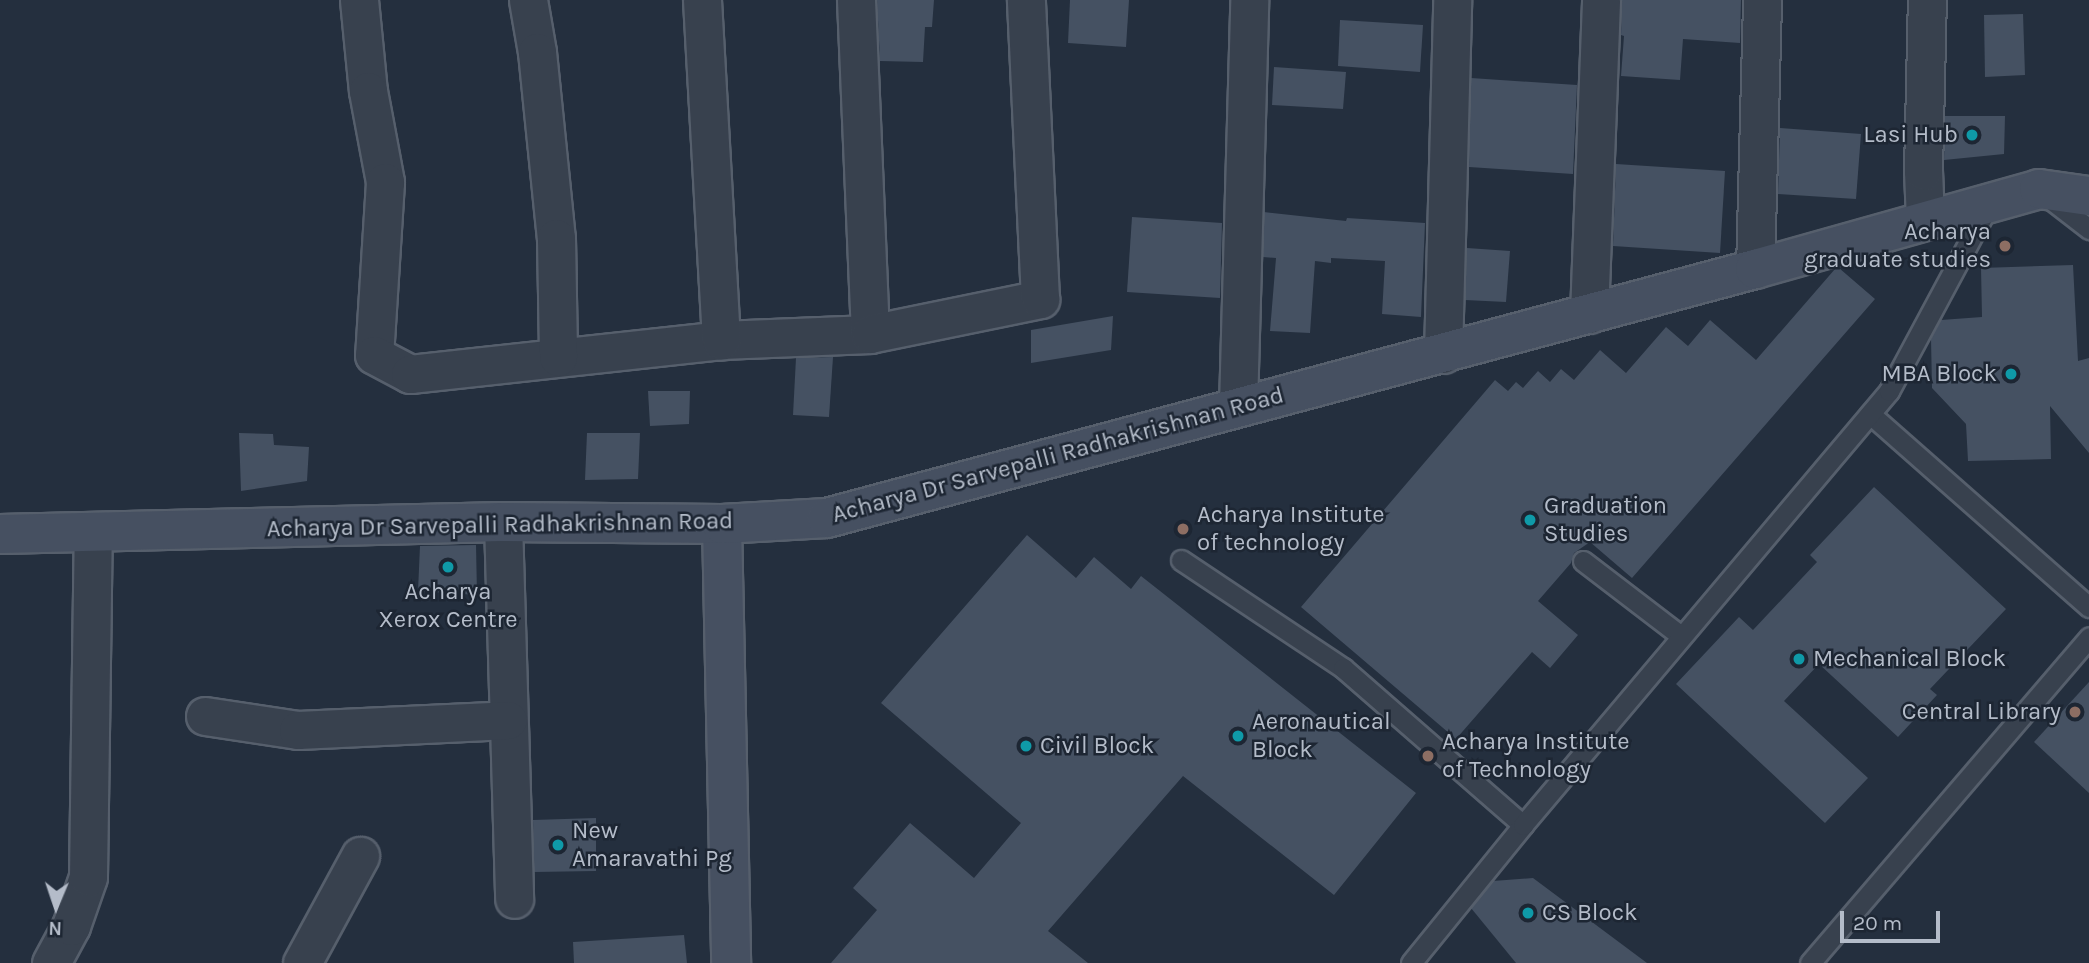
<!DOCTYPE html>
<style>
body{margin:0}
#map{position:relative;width:2089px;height:963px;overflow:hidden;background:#242f3e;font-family:Karla,sans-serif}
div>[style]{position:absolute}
.building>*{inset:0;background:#455162}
.roads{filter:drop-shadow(2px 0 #565f6c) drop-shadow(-2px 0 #565f6c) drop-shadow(0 2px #565f6c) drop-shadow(0 -2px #565f6c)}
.lane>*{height:19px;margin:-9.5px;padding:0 9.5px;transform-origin:9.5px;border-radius:9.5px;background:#38414e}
.street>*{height:37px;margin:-18.5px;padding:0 18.5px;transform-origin:18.5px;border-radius:18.5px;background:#38414e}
.secondary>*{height:38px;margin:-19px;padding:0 19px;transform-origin:19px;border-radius:19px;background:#465061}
.dots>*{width:19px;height:19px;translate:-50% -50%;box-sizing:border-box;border:4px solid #1d2633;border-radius:50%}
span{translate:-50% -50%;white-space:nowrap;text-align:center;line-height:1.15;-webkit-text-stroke:5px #1d2633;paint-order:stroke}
.poi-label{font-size:24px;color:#b4bcc9}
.right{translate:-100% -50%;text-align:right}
.left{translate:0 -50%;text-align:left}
.street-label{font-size:24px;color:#b4bcc9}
.north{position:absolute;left:21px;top:872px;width:70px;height:70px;-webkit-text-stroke:5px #1d2633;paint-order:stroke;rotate:182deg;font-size:19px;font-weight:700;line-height:28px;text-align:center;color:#b4bcc9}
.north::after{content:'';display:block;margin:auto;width:24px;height:32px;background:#b4bcc9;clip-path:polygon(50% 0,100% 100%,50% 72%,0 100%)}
.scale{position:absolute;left:1840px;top:911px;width:100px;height:32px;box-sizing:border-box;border:4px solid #b4bcc9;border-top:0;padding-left:9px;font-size:21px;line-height:24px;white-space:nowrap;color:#b4bcc9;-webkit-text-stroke:5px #1d2633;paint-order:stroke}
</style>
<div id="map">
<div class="building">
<div style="clip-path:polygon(877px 0,934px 0,932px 27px,925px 27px,923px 62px,880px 61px)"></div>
<div style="clip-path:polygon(1070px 0,1129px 0,1126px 47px,1068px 43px)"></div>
<div style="clip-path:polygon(1622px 0,1741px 0,1740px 43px,1683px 39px,1680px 80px,1621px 76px,1624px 36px,1621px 35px)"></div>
<div style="clip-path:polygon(2023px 14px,2025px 75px,1985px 77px,1984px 15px)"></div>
<div style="clip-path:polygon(1340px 20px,1423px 25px,1420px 72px,1338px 66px)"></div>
<div style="clip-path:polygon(1274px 67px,1346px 72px,1343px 109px,1272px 105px)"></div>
<div style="clip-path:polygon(1471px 78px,1577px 85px,1573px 174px,1469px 167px)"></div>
<div style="clip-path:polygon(1945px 116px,2005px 116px,2004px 154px,1944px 160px)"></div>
<div style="clip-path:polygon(1780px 128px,1861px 134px,1856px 199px,1778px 194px)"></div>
<div style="clip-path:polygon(1616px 164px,1725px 171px,1720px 253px,1613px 246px)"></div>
<div style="clip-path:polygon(1264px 212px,1346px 221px,1347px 218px,1425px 223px,1421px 317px,1382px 314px,1385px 261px,1331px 258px,1331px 263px,1315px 261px,1310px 333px,1270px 331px,1276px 258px,1263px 257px)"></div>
<div style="clip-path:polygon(1132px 217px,1222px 223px,1220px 298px,1127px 292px)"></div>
<div style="clip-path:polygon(1467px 248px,1510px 251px,1506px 302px,1465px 300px)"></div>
<div style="clip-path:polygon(2073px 265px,2078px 361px,2089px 358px,2089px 453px,2050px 406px,2051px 459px,1968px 461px,1966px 424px,1932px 388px,1931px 339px,1941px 320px,1982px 317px,1981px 268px)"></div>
<div style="clip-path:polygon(1839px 268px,1875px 299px,1632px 578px,1590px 542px,1574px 553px,1571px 563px,1538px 601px,1578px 635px,1550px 668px,1532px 652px,1456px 739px,1301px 607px,1495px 380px,1508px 391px,1516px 382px,1523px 388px,1538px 371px,1550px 382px,1561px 369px,1574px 380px,1600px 350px,1626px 373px,1666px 327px,1688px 346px,1710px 320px,1756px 360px,1835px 269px)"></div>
<div style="clip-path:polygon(1113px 316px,1111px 350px,1031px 363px,1031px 330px)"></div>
<div style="clip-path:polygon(833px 357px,829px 417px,793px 415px,796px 358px)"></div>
<div style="clip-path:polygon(648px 391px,690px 391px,689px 424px,650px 426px)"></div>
<div style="clip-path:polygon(239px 433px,273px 434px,274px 445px,309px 447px,307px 481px,241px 491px)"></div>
<div style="clip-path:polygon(587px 433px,640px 433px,638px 479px,585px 480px)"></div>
<div style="clip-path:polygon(1874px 487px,2006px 609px,1930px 689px,1937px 695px,1898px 737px,1819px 664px,1784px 701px,1868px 778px,1825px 823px,1676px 684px,1739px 617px,1753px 630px,1817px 562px,1810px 555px)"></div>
<div style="clip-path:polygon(1027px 535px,1076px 578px,1094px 557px,1131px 589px,1141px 576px,1416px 793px,1334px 895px,1183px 776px,1048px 931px,1088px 963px,831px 963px,877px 910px,853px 888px,910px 823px,974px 878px,1021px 823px,881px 703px)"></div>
<div style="clip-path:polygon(476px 545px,477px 595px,418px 591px,420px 546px)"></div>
<div style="clip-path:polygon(2089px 682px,2089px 793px,2034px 742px)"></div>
<div style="clip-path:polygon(596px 818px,596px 871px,534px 872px,533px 820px)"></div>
<div style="clip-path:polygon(1533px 878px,1647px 963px,1516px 963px,1471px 908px,1493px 881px)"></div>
<div style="clip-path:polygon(684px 935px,687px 963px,574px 963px,573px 942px)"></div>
</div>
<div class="roads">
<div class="lane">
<div style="left:2049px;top:198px;width:51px;rotate:37.8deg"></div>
<div style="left:1870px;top:414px;width:292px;rotate:41.4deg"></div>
<div style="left:1181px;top:560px;width:195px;rotate:33.7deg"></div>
<div style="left:1343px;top:668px;width:239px;rotate:41.1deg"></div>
<div style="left:1583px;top:561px;width:123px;rotate:37.4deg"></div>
<div style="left:1411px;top:963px;width:178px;rotate:-50.9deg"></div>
<div style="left:1523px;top:825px;width:568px;rotate:-49.86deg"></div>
<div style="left:1889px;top:391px;width:213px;rotate:-61.8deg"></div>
<div style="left:1810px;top:963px;width:429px;rotate:-49.4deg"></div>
</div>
<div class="street">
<div style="left:359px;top:0;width:91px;rotate:84.4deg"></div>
<div style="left:368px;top:91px;width:93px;rotate:79.4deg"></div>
<div style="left:385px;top:182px;width:173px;rotate:93.6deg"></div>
<div style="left:374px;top:355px;width:41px;rotate:27.8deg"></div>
<div style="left:410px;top:374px;width:313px;rotate:-6.2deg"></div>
<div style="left:721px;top:340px;width:149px;rotate:-2.3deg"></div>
<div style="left:528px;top:0;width:53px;rotate:80.2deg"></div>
<div style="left:537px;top:52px;width:187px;rotate:84.2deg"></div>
<div style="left:556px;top:238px;width:119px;rotate:89deg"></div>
<div style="left:702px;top:0;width:341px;rotate:86.8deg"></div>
<div style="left:856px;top:0;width:334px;rotate:87.6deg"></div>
<div style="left:870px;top:334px;width:174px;rotate:-11.6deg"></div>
<div style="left:1040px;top:299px;width:299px;rotate:-92.7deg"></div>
<div style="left:1925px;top:220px;width:49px;rotate:-92.3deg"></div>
<div style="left:1923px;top:171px;width:171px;rotate:-88.7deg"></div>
<div style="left:1755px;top:269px;width:269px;rotate:-88.5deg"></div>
<div style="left:1589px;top:314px;width:314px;rotate:-87.8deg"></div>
<div style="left:1443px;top:354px;width:354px;rotate:-88.5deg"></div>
<div style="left:1238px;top:406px;width:406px;rotate:-88.4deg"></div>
<div style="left:503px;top:522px;width:377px;rotate:88.3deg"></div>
<div style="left:205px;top:716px;width:94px;rotate:8.6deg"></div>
<div style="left:298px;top:730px;width:210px;rotate:-2.7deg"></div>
<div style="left:51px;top:963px;width:42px;rotate:-61.6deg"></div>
<div style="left:71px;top:926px;width:52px;rotate:-70.9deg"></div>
<div style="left:88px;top:877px;width:345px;rotate:-89.2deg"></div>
<div style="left:302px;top:963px;width:122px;rotate:-61.5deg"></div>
</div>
<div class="secondary">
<div style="left:722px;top:524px;width:439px;rotate:88.8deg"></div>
<div style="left:0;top:534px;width:503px;rotate:-1.37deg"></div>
<div style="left:503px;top:522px;width:219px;rotate:0.5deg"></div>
<div style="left:722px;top:524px;width:105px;rotate:-3.3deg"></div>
<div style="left:827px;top:518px;width:961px;rotate:-15.02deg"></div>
<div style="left:1755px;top:269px;width:295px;rotate:-15.7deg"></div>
<div style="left:2039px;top:189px;width:50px;rotate:8deg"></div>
</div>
</div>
<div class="dots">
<div style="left:1972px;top:135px;background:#0f9aa8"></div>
<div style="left:2005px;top:246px;background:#8d6e63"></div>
<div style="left:2011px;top:374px;background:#0f9aa8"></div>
<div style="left:1530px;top:520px;background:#0f9aa8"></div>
<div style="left:1183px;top:529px;background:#8d6e63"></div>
<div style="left:448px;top:567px;background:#0f9aa8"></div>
<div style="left:1799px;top:659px;background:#0f9aa8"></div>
<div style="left:2075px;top:712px;background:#8d6e63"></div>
<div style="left:1238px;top:736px;background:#0f9aa8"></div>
<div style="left:1026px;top:746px;background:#0f9aa8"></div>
<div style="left:1428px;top:756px;background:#8d6e63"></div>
<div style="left:558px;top:845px;background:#0f9aa8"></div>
<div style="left:1528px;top:913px;background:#0f9aa8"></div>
</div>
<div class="poi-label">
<span class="right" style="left:1958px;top:135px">Lasi Hub</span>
<span class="right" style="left:1991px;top:246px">Acharya<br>graduate studies</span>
<span class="right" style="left:1997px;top:374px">MBA Block</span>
<span class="left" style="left:1544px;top:520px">Graduation<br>Studies</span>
<span class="left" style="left:1197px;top:529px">Acharya Institute<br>of technology</span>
<span style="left:448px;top:606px">Acharya<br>Xerox Centre</span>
<span class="left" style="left:1813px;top:659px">Mechanical Block</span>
<span class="right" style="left:2061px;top:712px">Central Library</span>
<span class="left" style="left:1252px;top:736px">Aeronautical<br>Block</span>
<span class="left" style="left:1442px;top:756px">Acharya Institute<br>of Technology</span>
<span class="left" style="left:1040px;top:746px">Civil Block</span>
<span class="left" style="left:572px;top:845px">New<br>Amaravathi Pg</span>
<span class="left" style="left:1542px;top:913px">CS Block</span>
</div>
<div class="street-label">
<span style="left:1058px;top:455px;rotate:-15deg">Acharya Dr Sarvepalli Radhakrishnan Road</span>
<span style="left:500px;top:525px;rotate:-1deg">Acharya Dr Sarvepalli Radhakrishnan Road</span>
</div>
<div class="north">N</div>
<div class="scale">20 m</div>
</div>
